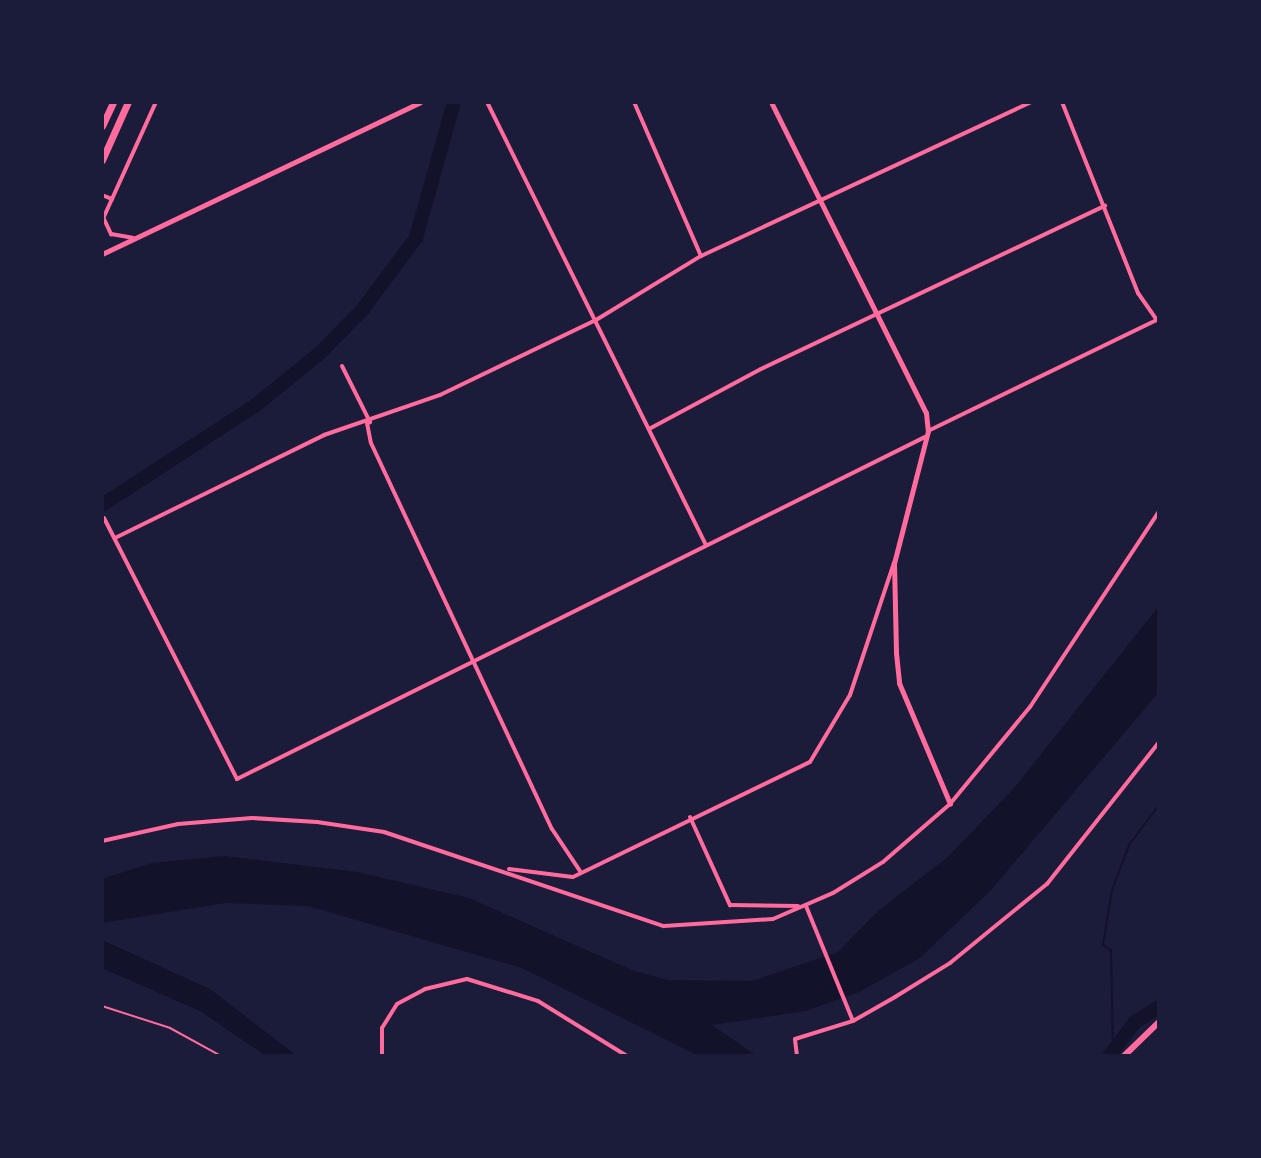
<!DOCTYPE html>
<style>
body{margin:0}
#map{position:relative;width:1261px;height:1158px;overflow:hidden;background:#1b1b3a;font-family:"Work Sans",sans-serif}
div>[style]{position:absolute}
.water>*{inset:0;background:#12122b}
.stream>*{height:2px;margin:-1px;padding:0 1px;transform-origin:1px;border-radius:1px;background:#12122b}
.river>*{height:14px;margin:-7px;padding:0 7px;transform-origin:7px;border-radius:7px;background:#12122b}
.path>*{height:2px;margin:-1px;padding:0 1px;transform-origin:1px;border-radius:1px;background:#ff6b9d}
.minor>*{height:4px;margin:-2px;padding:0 2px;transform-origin:2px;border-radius:2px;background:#ff6b9d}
.tertiary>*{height:5px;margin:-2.5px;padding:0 2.5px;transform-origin:2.5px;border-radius:2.5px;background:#ff6b9d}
.primary>*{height:6px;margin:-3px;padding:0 3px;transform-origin:3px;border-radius:3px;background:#ff6b9d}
.motorway>*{height:7px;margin:-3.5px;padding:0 3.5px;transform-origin:3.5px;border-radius:3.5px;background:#ff6b9d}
span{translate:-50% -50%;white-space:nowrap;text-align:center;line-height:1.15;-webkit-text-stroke:6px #1b1b3a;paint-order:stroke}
.frame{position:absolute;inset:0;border:104px solid #1b1b3a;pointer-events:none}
</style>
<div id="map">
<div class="water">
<div style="clip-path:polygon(1159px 606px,1159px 692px,991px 890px,920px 958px,859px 992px,806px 1011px,712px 1025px,757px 1056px,699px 1056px,522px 968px,308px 906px,225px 903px,102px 923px,102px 879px,152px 863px,224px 856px,357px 872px,469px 898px,634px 971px,668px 980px,752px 981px,838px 952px,878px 911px,949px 856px,1015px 787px)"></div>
<div style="clip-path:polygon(102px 940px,210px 989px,297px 1056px,266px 1056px,200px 1011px,102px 968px)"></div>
</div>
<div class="stream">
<div style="left:1113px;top:1048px;width:98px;rotate:-91.2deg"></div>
<div style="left:1111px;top:950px;width:9px;rotate:-148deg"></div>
<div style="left:1103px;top:945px;width:56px;rotate:-80.7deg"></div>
<div style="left:1112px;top:890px;width:48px;rotate:-69.3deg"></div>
<div style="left:1129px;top:845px;width:50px;rotate:-53.1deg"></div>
</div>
<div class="river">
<div style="left:102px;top:505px;width:184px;rotate:-33deg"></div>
<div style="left:256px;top:405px;width:81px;rotate:-39deg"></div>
<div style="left:319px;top:354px;width:63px;rotate:-45.6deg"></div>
<div style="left:363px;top:309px;width:89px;rotate:-53.3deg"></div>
<div style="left:416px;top:238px;width:141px;rotate:-74.4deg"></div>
<div style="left:1109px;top:1056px;width:43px;rotate:-52.6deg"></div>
<div style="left:1135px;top:1022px;width:28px;rotate:-32deg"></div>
</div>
<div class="path">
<div style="left:102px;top:1006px;width:71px;rotate:17.9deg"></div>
<div style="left:170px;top:1028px;width:58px;rotate:28.8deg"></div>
</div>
<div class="minor">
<div style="left:487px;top:102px;width:494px;rotate:63.7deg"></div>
<div style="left:634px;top:102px;width:168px;rotate:66.5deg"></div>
<div style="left:1062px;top:102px;width:206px;rotate:68.3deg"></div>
<div style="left:1138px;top:293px;width:33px;rotate:55deg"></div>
<div style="left:102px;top:195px;width:11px;rotate:22deg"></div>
<div style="left:104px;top:219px;width:17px;rotate:65deg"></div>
<div style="left:111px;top:234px;width:22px;rotate:10deg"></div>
<div style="left:102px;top:221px;width:131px;rotate:-65.6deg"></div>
<div style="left:342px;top:366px;width:63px;rotate:63.4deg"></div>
<div style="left:367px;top:423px;width:20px;rotate:79deg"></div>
<div style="left:371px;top:443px;width:426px;rotate:64.9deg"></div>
<div style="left:552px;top:829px;width:50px;rotate:56.3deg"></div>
<div style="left:649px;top:429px;width:127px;rotate:-28.2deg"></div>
<div style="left:761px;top:369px;width:381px;rotate:-25.4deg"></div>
<div style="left:928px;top:431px;width:257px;rotate:-25.9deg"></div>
<div style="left:104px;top:518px;width:293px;rotate:63deg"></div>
<div style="left:237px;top:779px;width:768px;rotate:-26.43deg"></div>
<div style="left:115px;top:538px;width:233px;rotate:-26.2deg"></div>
<div style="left:324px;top:435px;width:123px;rotate:-19deg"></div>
<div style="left:440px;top:395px;width:173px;rotate:-25.7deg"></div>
<div style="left:596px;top:320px;width:123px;rotate:-31.4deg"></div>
<div style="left:701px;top:256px;width:364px;rotate:-25deg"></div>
<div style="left:690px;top:817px;width:97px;rotate:65.6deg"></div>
<div style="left:730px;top:905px;width:68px;rotate:0.8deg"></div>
<div style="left:102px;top:841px;width:78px;rotate:-12.6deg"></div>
<div style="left:178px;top:824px;width:74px;rotate:-4.6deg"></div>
<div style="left:252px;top:818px;width:65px;rotate:3.5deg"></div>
<div style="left:317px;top:822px;width:68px;rotate:8.5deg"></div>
<div style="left:384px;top:832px;width:295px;rotate:18.6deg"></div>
<div style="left:664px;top:926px;width:109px;rotate:-3.7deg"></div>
<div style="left:773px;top:919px;width:65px;rotate:-23.4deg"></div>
<div style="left:833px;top:893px;width:59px;rotate:-31.8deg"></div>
<div style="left:883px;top:862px;width:89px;rotate:-40.9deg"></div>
<div style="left:950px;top:804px;width:126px;rotate:-50.5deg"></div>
<div style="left:1030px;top:707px;width:235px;rotate:-56.6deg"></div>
<div style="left:509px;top:869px;width:64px;rotate:7.1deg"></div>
<div style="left:573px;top:877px;width:263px;rotate:-25.9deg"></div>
<div style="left:810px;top:762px;width:78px;rotate:-59.2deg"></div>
<div style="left:850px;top:695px;width:139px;rotate:-71.6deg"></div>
<div style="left:806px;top:906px;width:124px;rotate:67.8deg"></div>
<div style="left:382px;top:1056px;width:28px;rotate:-90deg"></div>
<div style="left:382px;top:1028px;width:28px;rotate:-58deg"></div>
<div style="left:397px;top:1004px;width:32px;rotate:-28deg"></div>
<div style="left:425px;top:989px;width:43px;rotate:-13.4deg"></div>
<div style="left:467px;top:979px;width:74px;rotate:17.2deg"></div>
<div style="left:538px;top:1001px;width:105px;rotate:31.7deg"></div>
<div style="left:797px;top:1056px;width:17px;rotate:-97deg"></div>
<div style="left:795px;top:1039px;width:61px;rotate:-17.2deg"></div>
<div style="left:853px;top:1021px;width:48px;rotate:-29.7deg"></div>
<div style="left:895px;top:997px;width:65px;rotate:-31.7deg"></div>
<div style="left:950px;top:963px;width:125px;rotate:-39.2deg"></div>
<div style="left:1047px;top:884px;width:181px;rotate:-51.7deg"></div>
</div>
<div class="tertiary">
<div style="left:771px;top:102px;width:347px;rotate:63.5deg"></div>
<div style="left:926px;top:413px;width:18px;rotate:84deg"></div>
<div style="left:928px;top:431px;width:136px;rotate:104.4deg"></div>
<div style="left:894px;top:563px;width:90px;rotate:88.7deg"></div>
<div style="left:896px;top:653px;width:30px;rotate:84deg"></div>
<div style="left:899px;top:683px;width:131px;rotate:67.1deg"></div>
<div style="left:102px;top:254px;width:352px;rotate:-25.5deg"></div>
</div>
<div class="primary">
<div style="left:1124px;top:1056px;width:49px;rotate:-44.2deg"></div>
</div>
<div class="motorway">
<div style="left:102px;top:126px;width:26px;rotate:-65deg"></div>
<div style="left:102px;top:160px;width:64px;rotate:-65.9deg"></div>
</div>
<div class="frame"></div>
</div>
